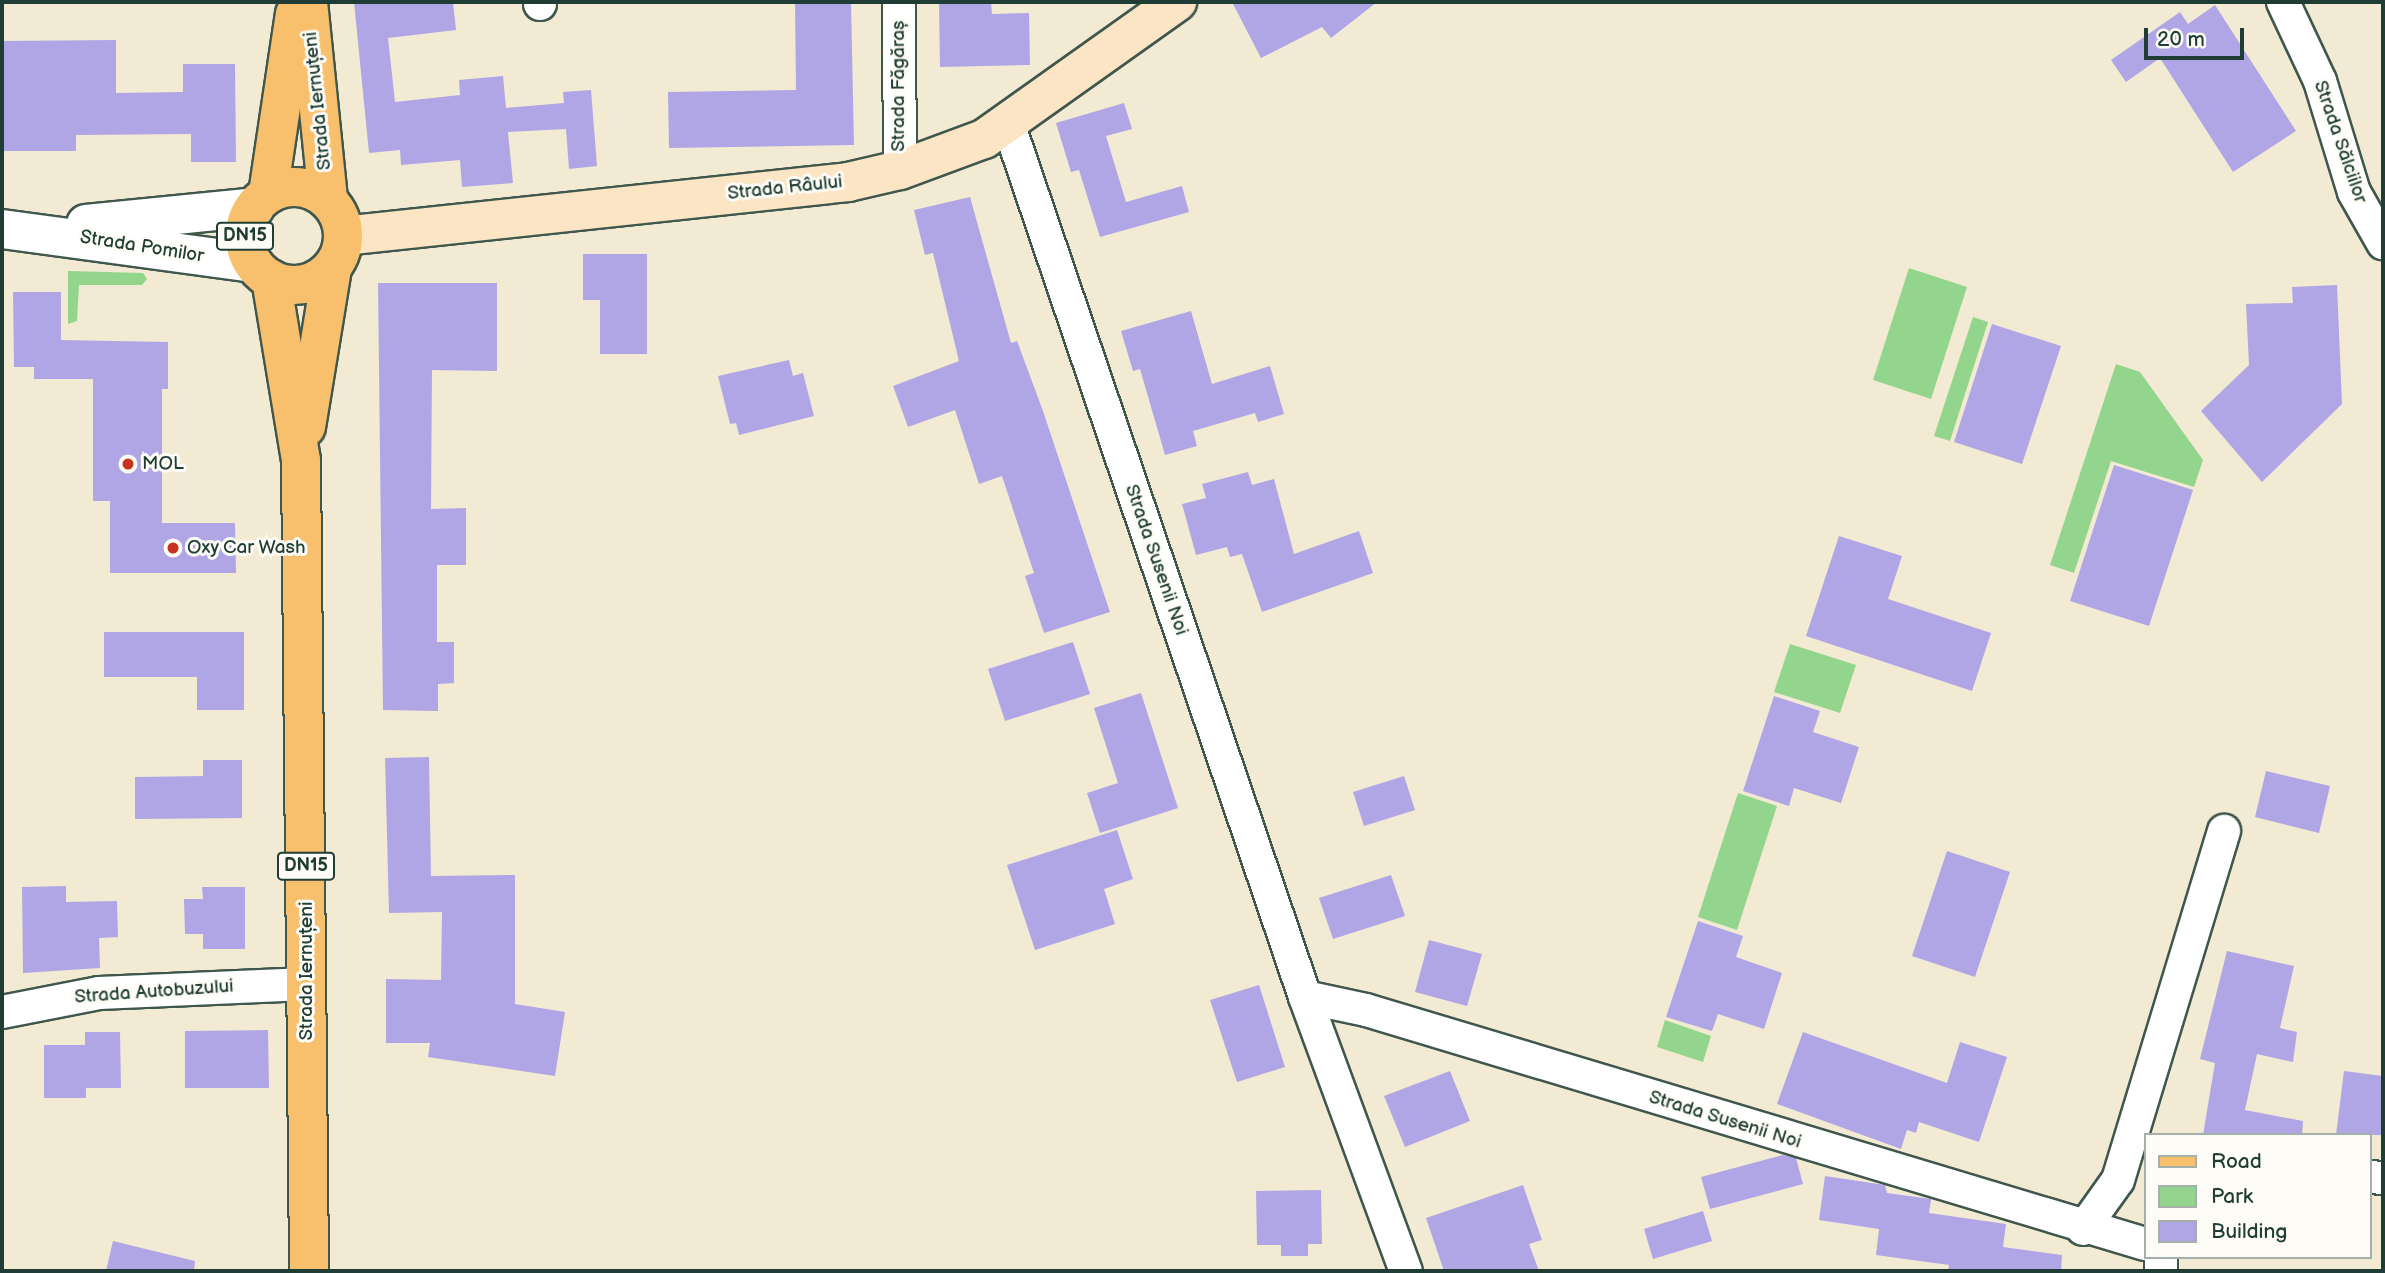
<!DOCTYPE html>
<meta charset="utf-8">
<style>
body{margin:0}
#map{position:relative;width:2385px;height:1273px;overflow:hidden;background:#f3ead3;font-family:"Balsamiq Sans",sans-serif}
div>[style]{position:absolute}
.green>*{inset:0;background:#93d58c}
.building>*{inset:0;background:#b0a6e6}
.roads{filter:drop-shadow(2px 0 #3f574c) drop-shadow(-2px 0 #3f574c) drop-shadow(0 2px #3f574c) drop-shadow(0 -2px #3f574c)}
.minor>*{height:32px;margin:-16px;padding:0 16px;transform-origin:16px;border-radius:16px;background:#fff}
.tertiary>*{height:38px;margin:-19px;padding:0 19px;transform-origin:19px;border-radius:19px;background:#fff}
.secondary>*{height:38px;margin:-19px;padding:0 19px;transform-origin:19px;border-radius:19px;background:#fce5c4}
.primary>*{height:38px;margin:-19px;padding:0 19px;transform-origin:19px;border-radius:19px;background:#f8bf6c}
.primary>.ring{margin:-19px;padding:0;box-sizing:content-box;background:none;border:38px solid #f8bf6c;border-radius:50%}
.dots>*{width:19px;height:19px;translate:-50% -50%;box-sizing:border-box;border:4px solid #fdfcf7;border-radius:50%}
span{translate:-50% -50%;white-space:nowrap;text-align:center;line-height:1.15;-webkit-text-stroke:6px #fdfcf7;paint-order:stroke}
.shield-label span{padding:2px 5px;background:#fdfcf7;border:2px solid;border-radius:5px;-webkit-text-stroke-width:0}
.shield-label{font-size:18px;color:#1f3d34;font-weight:700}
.street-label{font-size:19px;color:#1f3d34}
.poi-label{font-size:19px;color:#1f3d34}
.left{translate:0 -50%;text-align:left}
.frame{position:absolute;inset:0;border:4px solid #1f3d34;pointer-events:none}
.legend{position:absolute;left:2144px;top:1133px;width:228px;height:126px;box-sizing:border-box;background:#fdfcf7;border:2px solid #a4b0a9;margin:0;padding:9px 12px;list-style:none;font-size:21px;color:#1f3d34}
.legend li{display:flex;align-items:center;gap:14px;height:35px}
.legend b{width:35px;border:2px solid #a4b0a9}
.scale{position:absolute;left:2144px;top:28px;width:100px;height:32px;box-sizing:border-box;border:4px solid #1f3d34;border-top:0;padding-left:9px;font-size:21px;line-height:24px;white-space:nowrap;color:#1f3d34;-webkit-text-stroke:5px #fdfcf7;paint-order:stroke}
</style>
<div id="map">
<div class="green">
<div style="clip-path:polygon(1909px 268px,1967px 287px,1931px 399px,1873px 380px)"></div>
<div style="clip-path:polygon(68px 271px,143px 273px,147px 279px,142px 285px,79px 285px,77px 321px,68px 324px)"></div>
<div style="clip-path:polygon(1973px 317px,1988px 322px,1950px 441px,1934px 436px)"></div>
<div style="clip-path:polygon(2116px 364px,2140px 372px,2203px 460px,2194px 487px,2111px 461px,2074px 573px,2050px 565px)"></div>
<div style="clip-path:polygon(1790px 644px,1856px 665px,1840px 713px,1774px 692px)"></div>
<div style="clip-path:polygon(1738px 793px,1777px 806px,1737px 930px,1698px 917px)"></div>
<div style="clip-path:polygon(1665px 1020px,1711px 1036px,1703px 1062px,1657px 1047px)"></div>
</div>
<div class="building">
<div style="clip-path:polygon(354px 2px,453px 2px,456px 30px,388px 38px,395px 102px,460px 95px,459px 80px,503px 76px,506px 108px,564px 103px,563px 92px,591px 90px,597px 166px,569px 169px,566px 129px,508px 132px,513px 183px,462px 187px,460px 160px,401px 165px,400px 150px,369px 153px)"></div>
<div style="clip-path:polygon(795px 2px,851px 2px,854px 145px,669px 148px,668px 92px,796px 90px)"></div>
<div style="clip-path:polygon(939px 2px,991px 2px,992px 14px,1029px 13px,1030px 65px,940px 67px)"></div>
<div style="clip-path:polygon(1232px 2px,1377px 2px,1331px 38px,1322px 27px,1261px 58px)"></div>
<div style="clip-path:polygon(2215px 5px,2296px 131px,2233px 172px,2160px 58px,2126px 82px,2111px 60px,2180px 12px,2188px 24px)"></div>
<div style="clip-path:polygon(116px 40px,116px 93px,183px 92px,183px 64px,235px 64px,236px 162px,191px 162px,191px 134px,76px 135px,76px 151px,2px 151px,2px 41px)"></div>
<div style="clip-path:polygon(1124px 103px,1132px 129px,1106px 136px,1126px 202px,1182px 186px,1189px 212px,1100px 237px,1079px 170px,1071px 172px,1056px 123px)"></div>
<div style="clip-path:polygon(970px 197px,1011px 343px,1017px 341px,1043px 411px,1110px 612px,1044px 633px,1025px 576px,1034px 573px,1002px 476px,979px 484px,955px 410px,908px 427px,893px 386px,959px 361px,933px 253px,925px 255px,914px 210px)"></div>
<div style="clip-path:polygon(583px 254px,647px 254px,647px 354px,600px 354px,600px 300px,583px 300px)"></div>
<div style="clip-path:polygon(378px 283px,497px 283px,497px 371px,432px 370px,431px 509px,466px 508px,466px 565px,437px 565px,437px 642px,454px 642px,454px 683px,438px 684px,438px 711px,383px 710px)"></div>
<div style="clip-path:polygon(2337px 285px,2342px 404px,2262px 482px,2201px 411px,2249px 365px,2246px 304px,2293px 303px,2292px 287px)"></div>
<div style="clip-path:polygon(13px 292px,61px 292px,61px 340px,168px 342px,168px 389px,162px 389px,162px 523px,235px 523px,236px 573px,110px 573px,110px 501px,93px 501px,93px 379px,34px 379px,34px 367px,14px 367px)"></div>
<div style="clip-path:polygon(1191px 311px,1212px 384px,1270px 366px,1284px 414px,1258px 422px,1255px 413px,1193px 431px,1197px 446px,1165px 455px,1140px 369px,1133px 371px,1121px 331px)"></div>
<div style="clip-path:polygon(1992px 324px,2061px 346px,2022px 464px,1954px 442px)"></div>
<div style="clip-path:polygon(789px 360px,793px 376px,803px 373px,814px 416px,739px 435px,736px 423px,730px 424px,718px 376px)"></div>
<div style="clip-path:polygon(2114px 465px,2193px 490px,2149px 626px,2070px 601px)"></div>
<div style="clip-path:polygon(1248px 472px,1252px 485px,1274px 479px,1294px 554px,1359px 531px,1373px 573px,1262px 612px,1242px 554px,1230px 557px,1227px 547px,1196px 555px,1182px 504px,1206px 498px,1202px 484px)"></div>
<div style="clip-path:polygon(1839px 536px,1902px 556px,1888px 599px,1991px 633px,1972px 691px,1806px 636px)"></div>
<div style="clip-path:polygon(104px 632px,244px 632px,244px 710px,197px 710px,197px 677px,104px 677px)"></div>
<div style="clip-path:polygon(1073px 642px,1090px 694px,1005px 721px,988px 669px)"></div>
<div style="clip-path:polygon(1141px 693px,1178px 808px,1100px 833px,1087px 793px,1118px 783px,1094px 708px)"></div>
<div style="clip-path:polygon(1774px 696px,1820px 711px,1813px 732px,1859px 747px,1841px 803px,1794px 788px,1789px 806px,1743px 791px)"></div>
<div style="clip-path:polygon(429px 757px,431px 876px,515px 875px,515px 1004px,565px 1012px,555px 1076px,428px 1057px,430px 1043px,386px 1043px,386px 979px,441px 980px,442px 912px,389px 913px,385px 758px)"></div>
<div style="clip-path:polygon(203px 760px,242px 760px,242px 818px,135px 819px,135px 777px,203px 776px)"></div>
<div style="clip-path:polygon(2266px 771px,2330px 786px,2319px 833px,2255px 817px)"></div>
<div style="clip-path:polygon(1404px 776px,1415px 810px,1364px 826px,1353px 792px)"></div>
<div style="clip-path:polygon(1117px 830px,1133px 879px,1104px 889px,1115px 924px,1035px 950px,1007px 865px)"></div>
<div style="clip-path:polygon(1947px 851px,2010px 872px,1975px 977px,1912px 956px)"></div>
<div style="clip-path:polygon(1391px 875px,1405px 916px,1333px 939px,1319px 898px)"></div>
<div style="clip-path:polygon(66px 886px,66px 902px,117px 901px,118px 937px,99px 938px,100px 968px,23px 973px,22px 887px)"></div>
<div style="clip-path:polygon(202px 887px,245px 887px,245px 949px,203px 949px,203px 934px,185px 934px,184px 899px,203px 899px)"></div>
<div style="clip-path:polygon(1698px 921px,1743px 936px,1736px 957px,1782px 973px,1764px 1029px,1718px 1014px,1712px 1031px,1666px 1017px)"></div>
<div style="clip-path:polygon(1429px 940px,1482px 954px,1467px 1006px,1415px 992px)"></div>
<div style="clip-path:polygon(2227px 951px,2294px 966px,2280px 1028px,2297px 1032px,2293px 1062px,2257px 1054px,2245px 1110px,2303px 1121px,2302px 1135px,2203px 1135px,2215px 1063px,2200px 1059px)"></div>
<div style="clip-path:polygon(1259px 985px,1285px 1067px,1237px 1082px,1210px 1000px)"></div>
<div style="clip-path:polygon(268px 1030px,269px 1088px,185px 1088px,185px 1031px)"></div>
<div style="clip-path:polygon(85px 1032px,120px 1032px,121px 1088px,86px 1088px,86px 1098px,44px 1098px,44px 1045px,85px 1045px)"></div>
<div style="clip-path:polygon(1803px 1032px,1947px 1083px,1960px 1042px,2007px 1057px,1979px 1142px,1919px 1122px,1916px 1133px,1907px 1130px,1901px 1149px,1777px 1104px)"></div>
<div style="clip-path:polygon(1450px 1071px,1470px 1121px,1405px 1147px,1384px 1096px)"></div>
<div style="clip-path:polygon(2344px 1071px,2383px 1076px,2383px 1135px,2336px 1135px)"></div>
<div style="clip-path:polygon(1783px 1155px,1796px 1158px,1803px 1184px,1710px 1209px,1701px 1177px)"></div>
<div style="clip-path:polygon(1825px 1176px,1885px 1185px,1887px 1193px,1931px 1199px,1929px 1213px,2006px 1224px,2003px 1247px,2062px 1255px,2061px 1271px,1948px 1271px,1949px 1265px,1876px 1255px,1879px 1229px,1819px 1220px)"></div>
<div style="clip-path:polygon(1523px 1185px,1542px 1240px,1529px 1244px,1539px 1271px,1444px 1271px,1426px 1218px)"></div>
<div style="clip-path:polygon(1321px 1190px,1322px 1244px,1308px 1244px,1308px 1256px,1281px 1256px,1281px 1245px,1257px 1245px,1256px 1191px)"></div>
<div style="clip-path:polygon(1703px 1211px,1712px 1241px,1653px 1259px,1644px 1229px)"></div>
<div style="clip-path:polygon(113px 1241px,195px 1261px,194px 1271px,106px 1271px)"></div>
</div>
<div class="roads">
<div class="minor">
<div style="left:899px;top:2px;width:168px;rotate:89.7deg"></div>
<div style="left:2283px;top:2px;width:87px;rotate:64.9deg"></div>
<div style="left:2320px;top:81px;width:116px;rotate:73deg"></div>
<div style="left:2354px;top:192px;width:59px;rotate:60.4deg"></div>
<div style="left:540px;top:4px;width:2px;rotate:-90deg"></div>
<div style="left:1008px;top:123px;width:923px;rotate:71.23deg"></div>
<div style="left:1305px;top:997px;width:292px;rotate:69.8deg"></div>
<div style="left:1305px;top:997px;width:62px;rotate:12deg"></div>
<div style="left:1366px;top:1010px;width:813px;rotate:16.72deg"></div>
<div style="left:2px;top:1012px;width:99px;rotate:-11.1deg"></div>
<div style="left:99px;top:993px;width:208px;rotate:-2.5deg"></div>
<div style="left:2369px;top:1177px;width:14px;rotate:4deg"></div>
<div style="left:2083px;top:1229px;width:60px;rotate:-54.5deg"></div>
<div style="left:2118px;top:1180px;width:365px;rotate:-73.1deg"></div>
<div style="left:2161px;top:1271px;width:14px;rotate:-90deg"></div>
</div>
<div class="tertiary">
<div style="left:86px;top:224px;width:170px;rotate:-5.7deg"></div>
<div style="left:2px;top:229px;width:253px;rotate:7.7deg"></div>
</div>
<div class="secondary">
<div style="left:343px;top:236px;width:508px;rotate:-6.1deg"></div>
<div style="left:848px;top:182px;width:53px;rotate:-13deg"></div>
<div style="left:900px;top:170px;width:90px;rotate:-20.3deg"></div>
<div style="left:984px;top:139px;width:237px;rotate:-35.4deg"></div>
</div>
<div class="primary">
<div style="left:308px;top:2px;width:199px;rotate:84.2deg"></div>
<div class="ring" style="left:245px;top:187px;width:60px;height:60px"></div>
<div style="left:268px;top:194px;width:182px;rotate:-81.5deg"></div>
<div style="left:271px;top:279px;width:184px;rotate:80.6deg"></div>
<div style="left:301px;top:461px;width:810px;rotate:89.43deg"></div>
<div style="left:306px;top:427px;width:161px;rotate:-80.7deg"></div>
</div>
</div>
<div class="dots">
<div style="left:128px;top:464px;background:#c8321e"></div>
<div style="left:173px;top:548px;background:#c8321e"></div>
</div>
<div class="shield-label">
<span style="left:245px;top:236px">DN15</span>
<span style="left:306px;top:866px">DN15</span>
</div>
<div class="street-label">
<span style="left:899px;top:86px;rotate:-90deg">Strada Făgăraș</span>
<span style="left:318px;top:101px;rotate:-96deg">Strada Iernuțeni</span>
<span style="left:2340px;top:142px;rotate:71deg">Strada Sălciilor</span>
<span style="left:785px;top:188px;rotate:-6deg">Strada Râului</span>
<span style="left:142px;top:247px;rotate:9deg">Strada Pomilor</span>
<span style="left:1156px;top:560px;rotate:71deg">Strada Susenii Noi</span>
<span style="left:307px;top:971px;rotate:-90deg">Strada Iernuțeni</span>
<span style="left:154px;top:992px;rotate:-4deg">Strada Autobuzului</span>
<span style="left:1725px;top:1120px;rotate:17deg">Strada Susenii Noi</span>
</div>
<div class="poi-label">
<span class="left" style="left:142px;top:464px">MOL</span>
<span class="left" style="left:187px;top:548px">Oxy Car Wash</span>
</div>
<div class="frame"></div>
<ul class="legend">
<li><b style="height:9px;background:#f8bf6c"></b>Road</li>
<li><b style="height:19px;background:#93d58c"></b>Park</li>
<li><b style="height:19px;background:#b0a6e6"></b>Building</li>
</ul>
<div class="scale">20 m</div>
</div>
